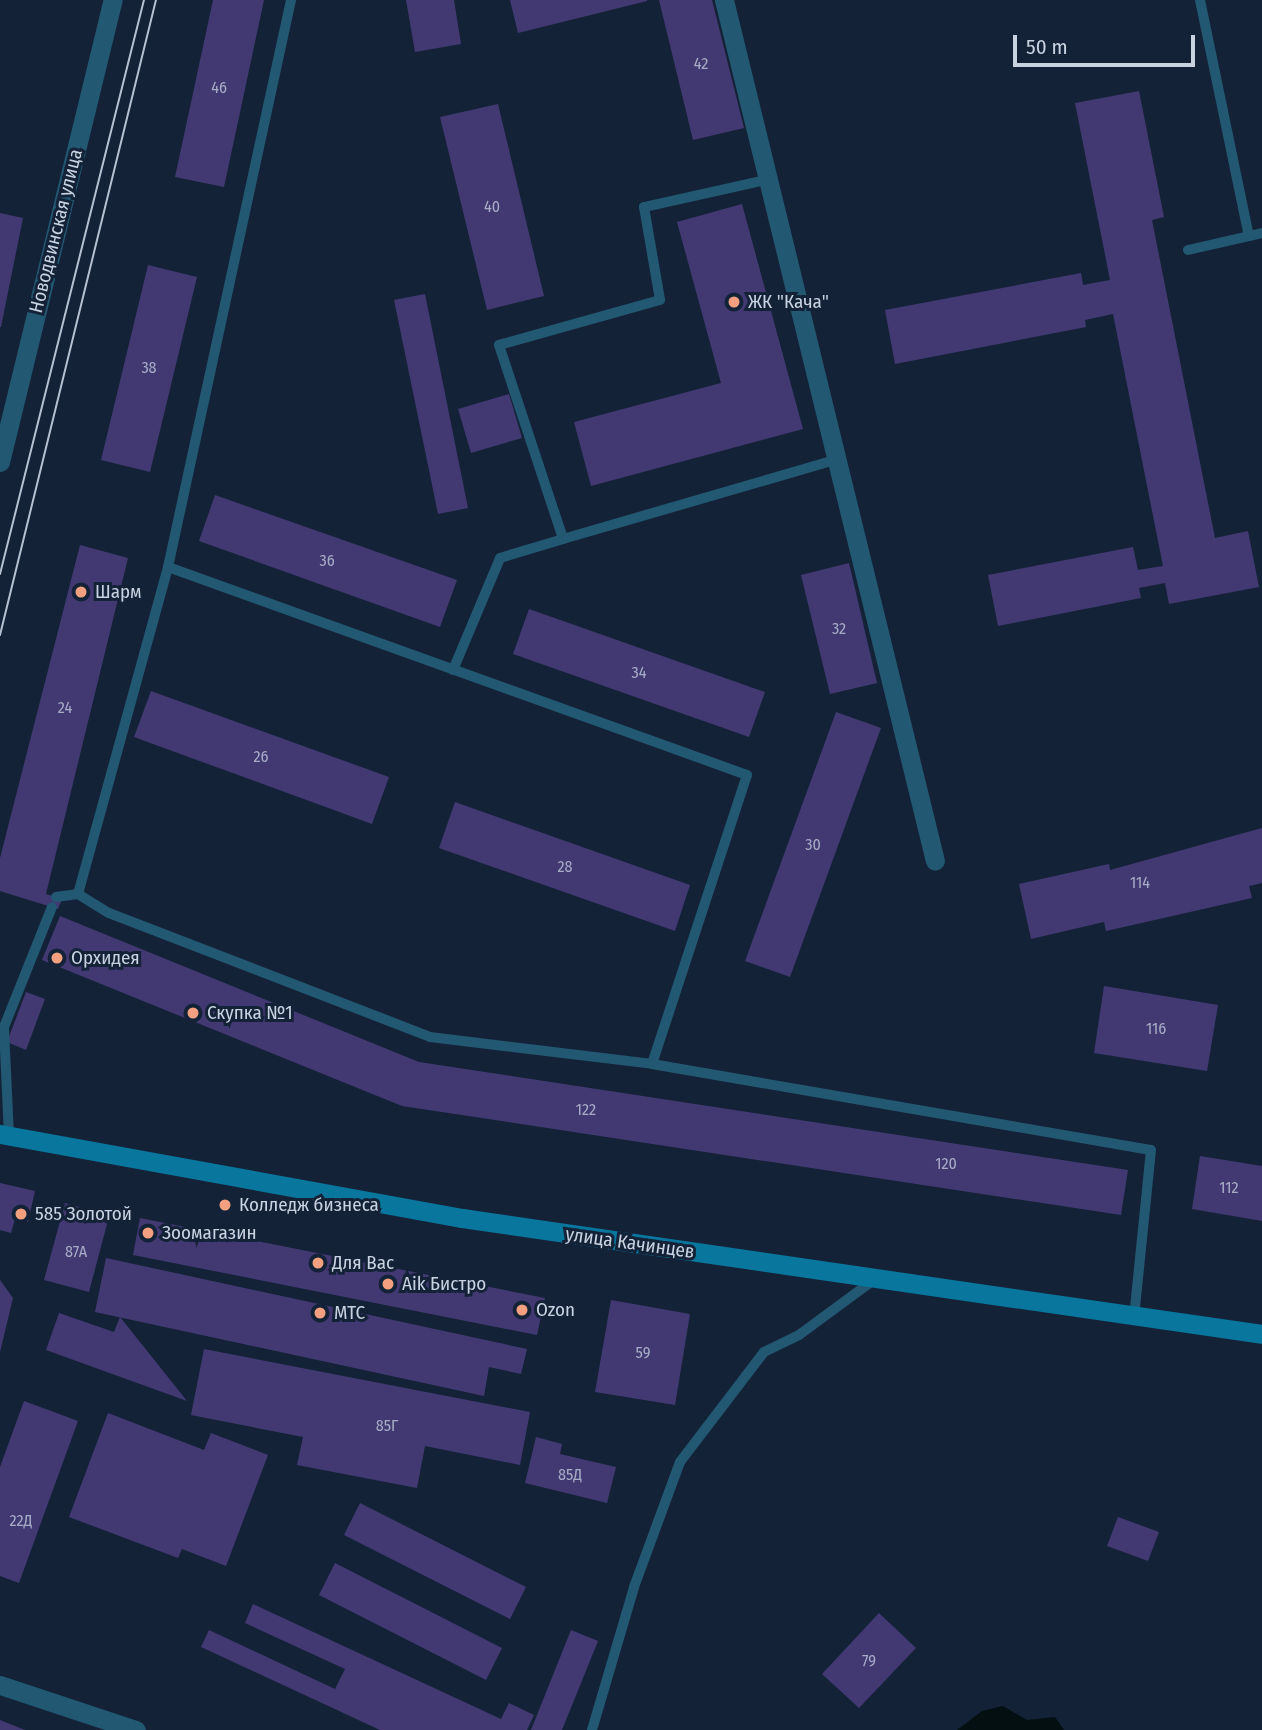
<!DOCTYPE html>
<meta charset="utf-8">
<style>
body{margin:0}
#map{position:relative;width:1262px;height:1730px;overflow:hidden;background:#142238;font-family:"Fira Sans Condensed",sans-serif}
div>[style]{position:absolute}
.water>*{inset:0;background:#030f10}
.building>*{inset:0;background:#423972}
.service>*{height:10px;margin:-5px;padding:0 5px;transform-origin:5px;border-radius:5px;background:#225871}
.minor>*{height:19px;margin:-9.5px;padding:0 9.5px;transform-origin:9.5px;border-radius:9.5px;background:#225871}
.secondary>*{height:19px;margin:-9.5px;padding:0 9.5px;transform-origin:9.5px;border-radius:9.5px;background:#08769d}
.tram>*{height:2px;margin:-1px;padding:0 1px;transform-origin:1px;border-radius:1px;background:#b5c0d0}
.dots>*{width:19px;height:19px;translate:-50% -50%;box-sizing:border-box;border:4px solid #142238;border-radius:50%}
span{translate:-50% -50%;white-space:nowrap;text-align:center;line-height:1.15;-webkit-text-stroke:6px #142238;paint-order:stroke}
.number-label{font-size:16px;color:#a6acc5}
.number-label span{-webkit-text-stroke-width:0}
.street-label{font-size:19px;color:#c8d2e1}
.poi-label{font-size:19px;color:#c8d2e1}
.left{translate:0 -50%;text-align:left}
.scale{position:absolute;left:1013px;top:35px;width:182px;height:32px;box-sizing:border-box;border:4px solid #c8d2e1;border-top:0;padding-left:9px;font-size:21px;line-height:24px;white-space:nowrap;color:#c8d2e1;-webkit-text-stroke:5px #142238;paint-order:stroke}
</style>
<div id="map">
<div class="water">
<div style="clip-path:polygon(1003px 1706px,1027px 1720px,1055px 1717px,1064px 1730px,957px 1730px,982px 1711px)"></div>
</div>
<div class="building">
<div style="clip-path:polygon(213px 0,264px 0,224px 187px,175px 177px)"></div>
<div style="clip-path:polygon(406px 0,454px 0,461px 44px,415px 52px)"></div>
<div style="clip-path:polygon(510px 0,647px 0,647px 1px,518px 33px)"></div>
<div style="clip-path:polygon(659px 0,712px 0,744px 128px,693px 140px)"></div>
<div style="clip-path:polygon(1139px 91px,1164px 217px,1152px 220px,1215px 538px,1248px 531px,1259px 587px,1169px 604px,1165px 583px,1139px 588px,1141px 598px,998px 626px,988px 575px,1133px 547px,1138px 570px,1163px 566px,1113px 314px,1085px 320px,1086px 327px,895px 364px,885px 310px,1081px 273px,1083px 285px,1110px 280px,1075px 103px)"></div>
<div style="clip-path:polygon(498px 104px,544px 296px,487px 310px,440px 117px)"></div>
<div style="clip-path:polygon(742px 204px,803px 429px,591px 486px,574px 422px,721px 383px,677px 222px)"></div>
<div style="clip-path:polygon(0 213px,23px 218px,1px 327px,0 327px)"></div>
<div style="clip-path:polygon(148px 265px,197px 277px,150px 472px,101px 460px)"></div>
<div style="clip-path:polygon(425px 294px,468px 508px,438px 514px,394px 300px)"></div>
<div style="clip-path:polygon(509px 394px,522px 438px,471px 453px,458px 409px)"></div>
<div style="clip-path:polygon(215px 495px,457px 580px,440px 627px,199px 541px)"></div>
<div style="clip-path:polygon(80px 545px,128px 558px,46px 894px,62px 899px,58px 909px,0 891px,0 858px)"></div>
<div style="clip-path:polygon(849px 563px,877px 683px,830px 694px,801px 575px)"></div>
<div style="clip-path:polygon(529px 609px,765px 692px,749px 737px,513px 654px)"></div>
<div style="clip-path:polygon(151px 691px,389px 777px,372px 824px,134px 737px)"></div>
<div style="clip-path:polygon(836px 712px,881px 728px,790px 977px,745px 961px)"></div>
<div style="clip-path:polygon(455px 802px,690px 885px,675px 931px,439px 848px)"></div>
<div style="clip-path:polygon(1262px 828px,1262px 883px,1249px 886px,1252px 898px,1106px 931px,1104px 922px,1031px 939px,1019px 884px,1109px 864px,1110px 870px)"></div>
<div style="clip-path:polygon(60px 916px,419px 1062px,1128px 1170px,1121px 1215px,402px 1106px,42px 960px)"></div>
<div style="clip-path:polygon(1104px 986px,1218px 1005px,1207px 1071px,1094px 1053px)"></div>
<div style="clip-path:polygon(26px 992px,45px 999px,26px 1050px,7px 1042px)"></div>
<div style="clip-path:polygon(1200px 1156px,1262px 1166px,1262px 1221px,1192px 1209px)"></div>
<div style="clip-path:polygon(0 1183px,35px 1191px,28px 1222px,15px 1219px,11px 1233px,0 1230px)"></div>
<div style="clip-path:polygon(65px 1203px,100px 1213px,107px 1224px,89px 1292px,44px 1280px)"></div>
<div style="clip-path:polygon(140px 1218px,545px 1298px,537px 1335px,133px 1255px)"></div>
<div style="clip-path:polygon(106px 1258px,527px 1349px,521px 1374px,489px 1367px,484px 1396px,95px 1312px)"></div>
<div style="clip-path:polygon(0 1280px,13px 1298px,0 1352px)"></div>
<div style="clip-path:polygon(611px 1300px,690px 1314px,675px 1405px,595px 1392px)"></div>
<div style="clip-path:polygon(59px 1313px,114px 1332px,120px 1317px,187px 1401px,46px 1350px)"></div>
<div style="clip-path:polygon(204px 1349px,530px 1412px,520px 1465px,425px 1446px,417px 1488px,297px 1465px,303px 1437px,191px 1415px)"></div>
<div style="clip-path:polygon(24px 1401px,78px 1421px,19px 1583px,0 1576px,0 1467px)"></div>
<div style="clip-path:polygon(108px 1413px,204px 1450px,211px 1433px,268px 1455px,226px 1566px,182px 1549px,178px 1558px,69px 1517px)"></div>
<div style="clip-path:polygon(536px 1437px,562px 1444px,560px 1454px,616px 1467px,607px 1503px,525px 1483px)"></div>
<div style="clip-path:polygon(360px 1503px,526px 1587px,510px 1619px,344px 1535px)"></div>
<div style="clip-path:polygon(1118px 1517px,1159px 1532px,1148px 1561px,1107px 1546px)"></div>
<div style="clip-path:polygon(335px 1563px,502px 1648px,486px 1680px,319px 1595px)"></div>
<div style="clip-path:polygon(253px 1604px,501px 1719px,509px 1703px,534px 1715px,527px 1730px,380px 1730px,201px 1647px,209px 1630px,335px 1689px,345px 1669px,245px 1623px)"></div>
<div style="clip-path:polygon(879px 1613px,916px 1648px,859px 1708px,822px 1674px)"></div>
<div style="clip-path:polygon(571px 1630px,598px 1641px,562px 1730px,531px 1730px)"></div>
<div style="clip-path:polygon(0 1720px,25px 1730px,0 1730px)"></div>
</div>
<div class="service">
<div style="left:1200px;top:0;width:241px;rotate:78.3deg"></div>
<div style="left:766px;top:180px;width:125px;rotate:167.5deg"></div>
<div style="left:644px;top:207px;width:94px;rotate:80.2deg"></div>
<div style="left:660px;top:300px;width:167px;rotate:164.4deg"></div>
<div style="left:499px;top:345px;width:204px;rotate:71.7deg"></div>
<div style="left:563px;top:539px;width:283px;rotate:-16.2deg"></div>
<div style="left:1188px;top:250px;width:76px;rotate:-12.9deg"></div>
<div style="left:168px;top:567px;width:580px;rotate:-77.76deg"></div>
<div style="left:453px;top:670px;width:121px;rotate:-67.2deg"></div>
<div style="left:500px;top:558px;width:66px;rotate:-16.8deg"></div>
<div style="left:78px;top:894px;width:339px;rotate:-74.6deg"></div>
<div style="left:168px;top:567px;width:615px;rotate:19.76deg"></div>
<div style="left:747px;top:775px;width:304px;rotate:108.2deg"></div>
<div style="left:56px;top:897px;width:22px;rotate:-8deg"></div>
<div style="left:78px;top:894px;width:36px;rotate:32deg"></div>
<div style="left:109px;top:913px;width:344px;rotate:21.1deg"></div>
<div style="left:430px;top:1037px;width:224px;rotate:6.9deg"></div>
<div style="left:652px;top:1064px;width:506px;rotate:9.78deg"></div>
<div style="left:1151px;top:1150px;width:167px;rotate:95.8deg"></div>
<div style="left:9px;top:1135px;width:108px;rotate:-92.7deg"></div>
<div style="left:4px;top:1027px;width:129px;rotate:-68.2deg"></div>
<div style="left:592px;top:1730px;width:149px;rotate:-73.6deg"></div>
<div style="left:634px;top:1587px;width:133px;rotate:-69.8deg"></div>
<div style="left:680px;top:1462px;width:138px;rotate:-52.6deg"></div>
<div style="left:764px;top:1352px;width:39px;rotate:-26deg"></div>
<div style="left:799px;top:1335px;width:94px;rotate:-36.4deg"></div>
</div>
<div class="minor">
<div style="left:724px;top:0;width:886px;rotate:76.23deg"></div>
<div style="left:0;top:462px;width:476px;rotate:-76.3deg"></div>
<div style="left:0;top:1685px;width:143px;rotate:18.3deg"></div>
</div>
<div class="secondary">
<div style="left:0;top:1134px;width:470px;rotate:10.3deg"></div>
<div style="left:462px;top:1218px;width:808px;rotate:8.25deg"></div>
</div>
<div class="tram">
<div style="left:0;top:574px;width:592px;rotate:-75.92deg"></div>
<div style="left:0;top:635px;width:654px;rotate:-76.2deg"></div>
</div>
<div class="dots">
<div style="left:734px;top:302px;background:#f2a07f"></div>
<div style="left:81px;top:592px;background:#f2a07f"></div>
<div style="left:57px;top:958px;background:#f2a07f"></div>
<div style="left:193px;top:1013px;background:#f2a07f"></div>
<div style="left:225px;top:1205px;background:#f2a07f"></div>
<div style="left:21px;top:1214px;background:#f2a07f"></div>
<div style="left:148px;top:1233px;background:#f2a07f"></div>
<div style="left:318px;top:1263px;background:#f2a07f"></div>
<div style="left:388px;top:1284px;background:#f2a07f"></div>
<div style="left:522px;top:1310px;background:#f2a07f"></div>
<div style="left:320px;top:1313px;background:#f2a07f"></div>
</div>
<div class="number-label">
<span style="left:701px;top:64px">42</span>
<span style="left:219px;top:88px">46</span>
<span style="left:492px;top:207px">40</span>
<span style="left:149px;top:368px">38</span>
<span style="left:327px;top:561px">36</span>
<span style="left:839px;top:629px">32</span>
<span style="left:639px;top:673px">34</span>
<span style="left:65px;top:708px">24</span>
<span style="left:261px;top:757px">26</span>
<span style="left:813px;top:845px">30</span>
<span style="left:565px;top:867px">28</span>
<span style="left:1140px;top:883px">114</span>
<span style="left:1156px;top:1029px">116</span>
<span style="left:586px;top:1110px">122</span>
<span style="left:946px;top:1164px">120</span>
<span style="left:1229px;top:1188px">112</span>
<span style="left:76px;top:1252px">87А</span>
<span style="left:643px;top:1353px">59</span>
<span style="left:387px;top:1426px">85Г</span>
<span style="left:570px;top:1475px">85Д</span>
<span style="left:21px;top:1521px">22Д</span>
<span style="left:869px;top:1661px">79</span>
</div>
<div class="street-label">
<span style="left:56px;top:231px;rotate:-76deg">Новодвинская улица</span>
<span style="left:630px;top:1243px;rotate:8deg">улица Качинцев</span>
</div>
<div class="poi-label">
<span class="left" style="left:748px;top:302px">ЖК "Кача"</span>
<span class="left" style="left:95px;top:592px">Шарм</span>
<span class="left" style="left:71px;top:958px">Орхидея</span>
<span class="left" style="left:207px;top:1013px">Скупка №1</span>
<span class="left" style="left:239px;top:1205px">Колледж бизнеса</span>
<span class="left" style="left:35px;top:1214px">585 Золотой</span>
<span class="left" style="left:162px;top:1233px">Зоомагазин</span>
<span class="left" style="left:332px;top:1263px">Для Вас</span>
<span class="left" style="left:402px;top:1284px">Aik Бистро</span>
<span class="left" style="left:536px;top:1310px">Ozon</span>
<span class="left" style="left:334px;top:1313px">МТС</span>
</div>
<div class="scale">50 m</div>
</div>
